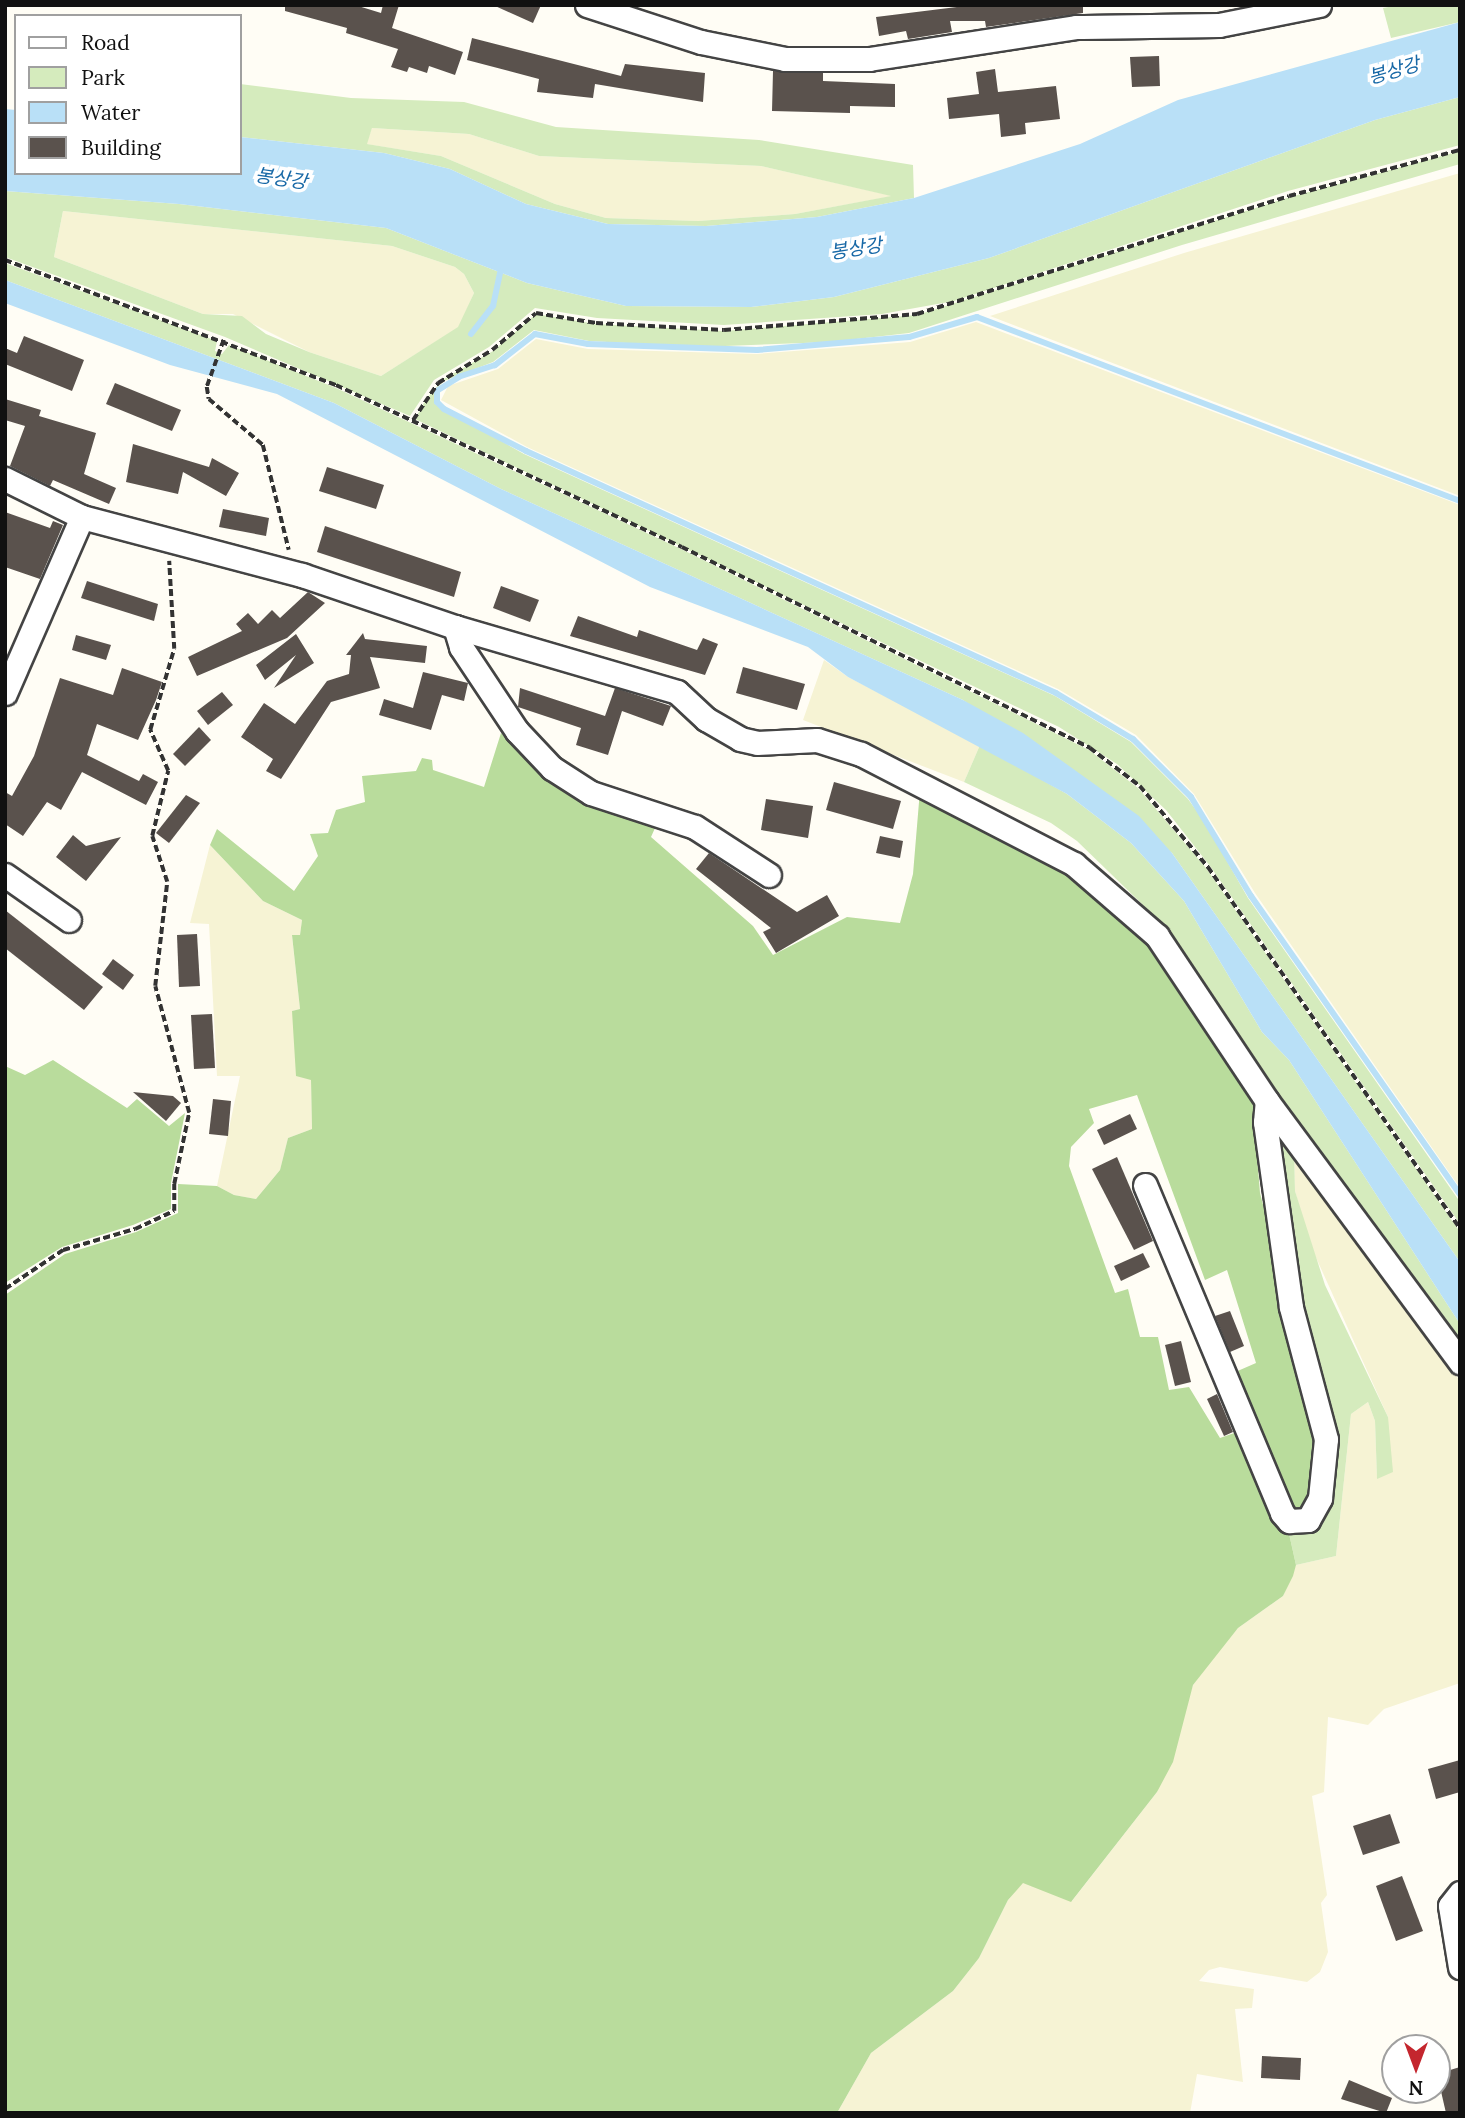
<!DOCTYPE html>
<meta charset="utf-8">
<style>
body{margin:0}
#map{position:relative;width:1465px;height:2118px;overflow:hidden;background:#fffdf5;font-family:Lora,"Noto Sans KR",serif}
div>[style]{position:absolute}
.farmland>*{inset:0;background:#f6f3d4}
.green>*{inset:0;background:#d5ebbd}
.forest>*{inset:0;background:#b9dc9c}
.water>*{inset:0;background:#b9e0f7}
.stream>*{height:6px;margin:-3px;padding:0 3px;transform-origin:3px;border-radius:3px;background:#b9e0f7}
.building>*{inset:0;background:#5a524d}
.path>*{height:3.5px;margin-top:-1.75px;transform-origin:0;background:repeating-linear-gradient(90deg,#333 0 7px,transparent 0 10.5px)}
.roads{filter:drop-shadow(2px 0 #444) drop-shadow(-2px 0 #444) drop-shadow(0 2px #444) drop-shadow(0 -2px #444)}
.street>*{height:23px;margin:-11.5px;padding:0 11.5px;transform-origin:11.5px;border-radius:11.5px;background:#fff}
span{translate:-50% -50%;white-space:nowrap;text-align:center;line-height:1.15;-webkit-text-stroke:7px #fff;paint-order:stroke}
.water-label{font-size:19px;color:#1768a6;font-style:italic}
.frame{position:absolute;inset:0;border:7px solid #111;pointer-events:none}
.legend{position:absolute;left:14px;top:14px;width:228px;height:161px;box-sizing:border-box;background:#fff;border:2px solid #a0a0a0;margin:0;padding:9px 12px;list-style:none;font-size:21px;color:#111}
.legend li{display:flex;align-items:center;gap:14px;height:35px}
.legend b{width:35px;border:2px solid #a0a0a0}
.north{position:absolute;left:1381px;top:2034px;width:70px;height:70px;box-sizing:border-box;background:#fff;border:2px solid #a0a0a0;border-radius:50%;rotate:180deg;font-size:19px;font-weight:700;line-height:28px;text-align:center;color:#111}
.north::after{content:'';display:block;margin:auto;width:24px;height:32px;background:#c4262e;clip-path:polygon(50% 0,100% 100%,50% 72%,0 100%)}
</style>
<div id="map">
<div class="farmland">
<div style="clip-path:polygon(372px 128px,469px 134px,539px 156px,761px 166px,893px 196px,795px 214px,698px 221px,606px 218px,555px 204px,441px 156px,366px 144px)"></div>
<div style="clip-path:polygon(1460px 173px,1460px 496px,990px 316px,1184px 253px)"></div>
<div style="clip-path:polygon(63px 211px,392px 246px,455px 267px,464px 274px,474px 293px,459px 327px,381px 376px,309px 352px,233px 314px,203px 314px,54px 257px)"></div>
<div style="clip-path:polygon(976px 322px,1460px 505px,1460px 1188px,1255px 893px,1194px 794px,1136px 735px,1058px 689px,527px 447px,441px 400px,448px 386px,498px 369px,536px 339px,588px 349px,757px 354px,910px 342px)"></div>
<div style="clip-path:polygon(824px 660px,848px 677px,980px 745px,964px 782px,803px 720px)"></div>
<div style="clip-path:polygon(210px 845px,263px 901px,302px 920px,300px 935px,292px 936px,300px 1009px,292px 1011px,311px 1079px,312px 1129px,288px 1138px,280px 1170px,256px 1199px,234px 1195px,217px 1186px,240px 1076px,217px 1076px,209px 924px,190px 923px)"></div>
<div style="clip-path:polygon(1294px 1146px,1460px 1381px,1460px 1683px,1384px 1709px,1368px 1725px,1328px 1717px,1324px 1792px,1312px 1796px,1327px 1895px,1321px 1903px,1328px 1952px,1320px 1972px,1307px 1982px,1220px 1967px,1209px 1970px,1199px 1981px,1254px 1989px,1252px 2008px,1235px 2009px,1243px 2082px,1197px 2074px,1190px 2113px,837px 2113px,871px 2053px,953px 1991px,979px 1958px,1008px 1900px,1023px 1882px,1072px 1901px,1157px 1792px,1193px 1685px,1212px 1658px,1238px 1628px,1283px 1596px,1296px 1565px,1336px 1556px,1351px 1414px,1368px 1402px,1375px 1421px,1377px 1478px,1388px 1417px,1309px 1242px,1295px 1191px)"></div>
</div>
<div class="green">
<div style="clip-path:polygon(1399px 5px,1460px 5px,1460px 22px,1391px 38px,1383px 8px)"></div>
<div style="clip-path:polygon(evenodd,240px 84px,351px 98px,464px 102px,556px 127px,759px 140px,913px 165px,914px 198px,817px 217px,706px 226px,608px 224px,526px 204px,450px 169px,384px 153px,240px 137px,240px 84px,372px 128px,469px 134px,539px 156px,761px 166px,891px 196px,795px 214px,698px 221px,606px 218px,555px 204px,441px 156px,367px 144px,372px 128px)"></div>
<div style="clip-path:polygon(evenodd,1460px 97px,1460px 145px,1288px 191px,954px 301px,882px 314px,724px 325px,597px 318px,535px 308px,489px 347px,434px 380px,410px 416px,225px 337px,5px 257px,5px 191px,179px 204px,386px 228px,527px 283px,626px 306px,751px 307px,834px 297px,989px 258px,1375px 120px,1460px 97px,63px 211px,392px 246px,455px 267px,464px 274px,474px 293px,458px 327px,381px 376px,309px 352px,266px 334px,242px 316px,203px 314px,54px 257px,63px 211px)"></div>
<div style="clip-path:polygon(1460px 151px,1460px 164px,1182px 245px,909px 333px,830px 342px,699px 347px,589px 341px,534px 330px,493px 362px,444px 381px,434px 391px,434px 403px,524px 454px,1055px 696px,1131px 742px,1188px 799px,1204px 821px,1248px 898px,1460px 1202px,1460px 1224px,1210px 866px,1166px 810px,1117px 764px,1059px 727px,415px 419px,425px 401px,442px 380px,493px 351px,536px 314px,596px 324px,724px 331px,917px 315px,1290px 197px)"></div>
<div style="clip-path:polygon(5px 263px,217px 341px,215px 351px,222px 354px,229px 345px,336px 388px,681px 549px,1089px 750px,1138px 788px,1206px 868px,1460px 1232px,1460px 1262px,1172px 853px,963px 700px,501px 489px,334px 403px,5px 280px)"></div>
<div style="clip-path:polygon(980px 745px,1067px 794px,1131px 843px,1184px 901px,1262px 1032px,1289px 1060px,1460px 1324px,1460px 1354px,1143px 905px,1077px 841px,1051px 823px,964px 782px)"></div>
<div style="clip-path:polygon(1272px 1118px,1294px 1146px,1295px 1191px,1325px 1285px,1388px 1417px,1393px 1472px,1377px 1479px,1375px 1421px,1368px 1402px,1351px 1414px,1336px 1556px,1296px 1565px,1288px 1529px,1295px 1310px)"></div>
</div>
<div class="forest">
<div style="clip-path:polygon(501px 733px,536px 766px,659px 819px,651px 837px,753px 926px,773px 955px,847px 917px,900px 923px,913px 874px,920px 790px,1039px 851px,1147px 935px,1252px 1094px,1260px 1193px,1316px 1411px,1312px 1505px,1295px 1512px,1289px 1507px,1233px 1373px,1256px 1363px,1227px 1270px,1205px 1280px,1137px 1095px,1089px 1109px,1094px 1123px,1071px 1147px,1069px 1166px,1115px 1293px,1128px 1289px,1140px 1337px,1158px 1337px,1169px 1390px,1189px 1387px,1220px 1438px,1240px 1431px,1288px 1529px,1296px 1565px,1293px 1576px,1283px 1596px,1238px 1628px,1193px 1685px,1173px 1762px,1157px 1792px,1071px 1902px,1023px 1883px,1008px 1900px,979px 1958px,953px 1991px,871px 2053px,837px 2113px,5px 2113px,5px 1295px,65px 1254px,136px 1232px,178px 1213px,178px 1184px,217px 1186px,234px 1195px,256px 1199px,280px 1170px,288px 1138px,312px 1129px,311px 1080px,296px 1076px,292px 1011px,300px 1009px,292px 935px,300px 935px,302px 920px,263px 901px,210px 845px,217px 829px,294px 891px,318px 856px,310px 834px,328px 833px,336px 810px,365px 802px,362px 776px,416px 771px,422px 758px,432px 760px,433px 770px,484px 787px)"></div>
<div style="clip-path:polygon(53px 1060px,127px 1108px,137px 1099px,169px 1126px,185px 1113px,171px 1183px,171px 1209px,133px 1225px,62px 1247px,5px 1283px,5px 1066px,25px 1075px)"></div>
</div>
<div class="water">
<div style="clip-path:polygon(1460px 22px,1460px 97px,1375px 120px,989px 258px,834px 297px,751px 307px,626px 306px,527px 283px,386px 228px,179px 204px,5px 191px,5px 109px,16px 110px,16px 173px,240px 173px,240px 137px,384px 153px,450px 169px,526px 204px,608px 224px,706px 226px,817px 217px,914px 198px,1080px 144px,1178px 100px)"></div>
<div style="clip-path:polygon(5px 280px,334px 403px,501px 489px,963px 700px,1023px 733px,1139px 816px,1172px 853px,1460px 1262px,1460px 1324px,1289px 1060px,1262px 1032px,1184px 901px,1131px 843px,1067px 794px,848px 677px,808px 647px,650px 587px,277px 394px,170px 365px,5px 303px)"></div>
</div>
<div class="stream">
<div style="left:471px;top:334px;width:36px;rotate:-52deg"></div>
<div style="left:493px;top:306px;width:35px;rotate:-78deg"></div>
<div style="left:1460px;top:501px;width:517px;rotate:-159.15deg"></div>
<div style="left:977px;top:317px;width:71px;rotate:163.6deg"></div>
<div style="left:909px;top:337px;width:153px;rotate:175.1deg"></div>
<div style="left:757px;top:350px;width:169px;rotate:-178deg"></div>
<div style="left:588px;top:344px;width:54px;rotate:-169.3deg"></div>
<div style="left:535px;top:334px;width:51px;rotate:142.2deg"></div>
<div style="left:495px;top:365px;width:38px;rotate:162deg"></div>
<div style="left:459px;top:377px;width:26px;rotate:148deg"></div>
<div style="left:437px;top:391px;width:11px;rotate:90deg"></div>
<div style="left:437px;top:402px;width:10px;rotate:45deg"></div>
<div style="left:444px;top:409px;width:92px;rotate:27.1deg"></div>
<div style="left:526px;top:451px;width:583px;rotate:24.54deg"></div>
<div style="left:1056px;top:693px;width:90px;rotate:30.9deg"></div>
<div style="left:1133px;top:739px;width:82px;rotate:45deg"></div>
<div style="left:1191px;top:797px;width:116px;rotate:58.8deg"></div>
<div style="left:1251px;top:896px;width:365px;rotate:55deg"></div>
</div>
<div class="building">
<div style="clip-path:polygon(285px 5px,355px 5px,381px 13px,383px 5px,399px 5px,392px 28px,463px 52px,455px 75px,429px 66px,427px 73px,409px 67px,407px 72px,391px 67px,398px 49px,346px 33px,347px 28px,285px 11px)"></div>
<div style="clip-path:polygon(493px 5px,541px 5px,533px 23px)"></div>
<div style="clip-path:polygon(973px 5px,1083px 6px,1083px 13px,986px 27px,985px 21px,950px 21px,952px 32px,908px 39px,906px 31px,879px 36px,876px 17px)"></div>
<div style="clip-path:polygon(472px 38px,621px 76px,625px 64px,705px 73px,703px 102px,595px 84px,593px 98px,537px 92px,539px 79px,467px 60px)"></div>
<div style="clip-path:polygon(1159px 56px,1160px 86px,1132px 87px,1130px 57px)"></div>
<div style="clip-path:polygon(995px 69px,998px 92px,1056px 86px,1060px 119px,1025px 123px,1026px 134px,1001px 137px,999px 114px,949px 119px,947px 98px,979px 94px,976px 72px)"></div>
<div style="clip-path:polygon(773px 71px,823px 73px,823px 81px,895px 84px,895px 107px,850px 106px,850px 113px,772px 111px)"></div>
<div style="clip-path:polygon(24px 336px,84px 360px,72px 391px,5px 364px,5px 348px,17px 353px)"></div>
<div style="clip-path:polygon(115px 383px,181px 410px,172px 431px,106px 404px)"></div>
<div style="clip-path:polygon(5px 399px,41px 410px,39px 416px,96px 433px,84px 474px,116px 488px,109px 504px,53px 480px,50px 486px,10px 466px,25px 426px,5px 420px)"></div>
<div style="clip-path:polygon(133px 444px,209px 467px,212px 458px,239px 473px,226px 496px,183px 472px,178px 494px,126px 482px)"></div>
<div style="clip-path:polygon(327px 467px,384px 485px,376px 509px,319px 491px)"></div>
<div style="clip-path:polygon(223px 509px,269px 518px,266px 536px,219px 527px)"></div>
<div style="clip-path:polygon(5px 512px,50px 528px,53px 521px,63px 525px,40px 579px,5px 567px)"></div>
<div style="clip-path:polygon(325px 526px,461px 572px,454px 597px,317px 552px)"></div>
<div style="clip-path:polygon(87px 581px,158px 604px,154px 621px,81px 598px)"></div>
<div style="clip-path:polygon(501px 586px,539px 600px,530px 622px,493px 608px)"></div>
<div style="clip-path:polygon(308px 592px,325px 603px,287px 638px,197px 676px,188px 657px,242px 631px,236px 624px,248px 613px,258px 624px,272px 610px,280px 618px)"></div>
<div style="clip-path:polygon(578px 616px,637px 637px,639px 630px,697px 650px,703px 638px,718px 644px,705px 675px,570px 636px)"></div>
<div style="clip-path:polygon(363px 633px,365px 639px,427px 646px,425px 663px,370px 657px,380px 688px,331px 702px,281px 779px,266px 771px,273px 759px,241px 737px,264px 703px,295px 724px,327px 681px,349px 674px,351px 655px,346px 655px)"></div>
<div style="clip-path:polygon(296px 634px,314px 663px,274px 688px,296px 655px,265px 680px,256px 665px)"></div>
<div style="clip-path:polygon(76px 635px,111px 645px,106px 660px,72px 650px)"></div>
<div style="clip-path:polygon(743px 667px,805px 684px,797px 710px,736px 693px)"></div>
<div style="clip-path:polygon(122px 668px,162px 682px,156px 700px,138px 740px,97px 724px,87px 755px,139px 781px,143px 774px,158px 782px,146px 805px,82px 772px,61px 810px,47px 802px,23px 836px,5px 824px,5px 792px,12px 796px,34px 756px,60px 678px,113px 695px)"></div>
<div style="clip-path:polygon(423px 672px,468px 683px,464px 701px,442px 695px,431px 730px,379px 715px,384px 699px,413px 708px)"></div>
<div style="clip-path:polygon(520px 688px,605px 716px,615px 688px,671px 706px,663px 726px,622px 711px,608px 755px,576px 745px,581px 728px,518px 707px)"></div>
<div style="clip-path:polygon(222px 692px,233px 705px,208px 725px,197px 711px)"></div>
<div style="clip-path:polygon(199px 727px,211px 740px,185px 766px,173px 754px)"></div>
<div style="clip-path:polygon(834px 782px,901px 801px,893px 829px,826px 810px)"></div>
<div style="clip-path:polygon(186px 795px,200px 803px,169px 843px,156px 833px)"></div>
<div style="clip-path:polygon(766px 799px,813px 806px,808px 838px,761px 830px)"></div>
<div style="clip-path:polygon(73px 835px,86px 846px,121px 837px,86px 881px,56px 857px)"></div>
<div style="clip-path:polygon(880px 836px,903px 841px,900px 858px,876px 853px)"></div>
<div style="clip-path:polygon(709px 853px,797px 912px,827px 895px,839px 916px,776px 953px,763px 932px,771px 928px,696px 869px)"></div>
<div style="clip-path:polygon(5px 910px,103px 987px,84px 1010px,5px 948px)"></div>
<div style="clip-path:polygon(197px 934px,200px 986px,179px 987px,177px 935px)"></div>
<div style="clip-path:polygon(113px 959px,134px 975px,123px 990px,102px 974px)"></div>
<div style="clip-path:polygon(212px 1014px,215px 1068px,194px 1069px,191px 1015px)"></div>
<div style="clip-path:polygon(133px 1092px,173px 1096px,181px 1103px,166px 1121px)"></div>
<div style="clip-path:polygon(213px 1099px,231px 1101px,228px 1136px,209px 1134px)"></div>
<div style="clip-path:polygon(1130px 1114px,1137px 1129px,1104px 1145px,1097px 1130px)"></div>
<div style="clip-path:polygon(1117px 1157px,1153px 1241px,1134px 1250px,1092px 1169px)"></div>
<div style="clip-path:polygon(1143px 1253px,1150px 1267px,1121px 1281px,1114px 1266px)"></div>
<div style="clip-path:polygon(1230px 1311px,1244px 1346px,1230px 1352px,1215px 1316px)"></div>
<div style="clip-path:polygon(1181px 1341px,1191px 1382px,1175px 1386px,1165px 1345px)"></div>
<div style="clip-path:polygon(1217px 1394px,1233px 1432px,1224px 1436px,1207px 1399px)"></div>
<div style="clip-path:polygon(1460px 1760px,1460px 1792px,1436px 1799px,1428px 1769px)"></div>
<div style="clip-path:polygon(1390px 1814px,1400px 1843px,1363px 1855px,1353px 1826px)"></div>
<div style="clip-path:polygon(1402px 1876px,1423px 1931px,1396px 1941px,1376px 1886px)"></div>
<div style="clip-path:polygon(1262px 2056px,1301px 2058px,1300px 2080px,1261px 2078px)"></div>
<div style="clip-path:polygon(1460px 2067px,1460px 2113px,1446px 2113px,1437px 2074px)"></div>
<div style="clip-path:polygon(1349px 2080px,1392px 2098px,1386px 2113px,1341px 2099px)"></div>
</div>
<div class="path">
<div style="left:5px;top:260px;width:354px;rotate:20.7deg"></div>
<div style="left:336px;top:385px;width:382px;rotate:25.1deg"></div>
<div style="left:682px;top:547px;width:455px;rotate:26.2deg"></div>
<div style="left:1090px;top:748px;width:63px;rotate:37.2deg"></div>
<div style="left:1140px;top:786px;width:106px;rotate:50deg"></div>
<div style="left:1208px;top:867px;width:440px;rotate:55.1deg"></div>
<div style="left:224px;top:340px;width:50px;rotate:109.9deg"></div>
<div style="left:207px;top:387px;width:12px;rotate:81deg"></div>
<div style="left:209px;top:399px;width:71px;rotate:40.4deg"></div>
<div style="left:263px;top:445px;width:108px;rotate:76.1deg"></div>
<div style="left:413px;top:420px;width:45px;rotate:-56deg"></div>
<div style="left:438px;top:383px;width:63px;rotate:-31.4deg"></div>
<div style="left:492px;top:350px;width:57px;rotate:-40.1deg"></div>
<div style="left:536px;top:313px;width:61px;rotate:9.5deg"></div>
<div style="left:596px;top:323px;width:128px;rotate:3.1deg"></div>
<div style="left:724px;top:330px;width:194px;rotate:-4.7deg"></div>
<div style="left:917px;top:314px;width:390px;rotate:-17.6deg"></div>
<div style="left:1289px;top:196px;width:177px;rotate:-15.1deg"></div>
<div style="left:5px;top:1289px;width:70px;rotate:-33.9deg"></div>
<div style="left:63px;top:1250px;width:75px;rotate:-16.3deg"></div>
<div style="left:135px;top:1229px;width:43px;rotate:-24.8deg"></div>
<div style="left:174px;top:1211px;width:27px;rotate:-90deg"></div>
<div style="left:174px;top:1184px;width:73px;rotate:-78.1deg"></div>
<div style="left:189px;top:1113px;width:131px;rotate:-105deg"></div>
<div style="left:155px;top:986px;width:105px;rotate:-83.4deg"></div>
<div style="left:167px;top:882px;width:48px;rotate:-108.1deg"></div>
<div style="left:152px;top:836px;width:67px;rotate:-76.2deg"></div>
<div style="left:168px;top:771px;width:45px;rotate:-113.7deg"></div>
<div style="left:150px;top:730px;width:84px;rotate:-73.5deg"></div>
<div style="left:174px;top:649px;width:88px;rotate:-93.3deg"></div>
</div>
<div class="roads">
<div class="street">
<div style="left:587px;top:5px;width:120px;rotate:18deg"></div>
<div style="left:701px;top:42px;width:86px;rotate:11.4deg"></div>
<div style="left:785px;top:59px;width:84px"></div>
<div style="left:869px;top:59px;width:209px;rotate:-8.8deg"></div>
<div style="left:1076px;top:27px;width:143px;rotate:-0.8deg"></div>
<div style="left:1219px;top:25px;width:102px;rotate:-11.3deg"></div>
<div style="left:5px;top:479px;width:86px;rotate:26.3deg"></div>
<div style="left:82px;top:517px;width:228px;rotate:14.8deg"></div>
<div style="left:302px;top:575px;width:162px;rotate:18.8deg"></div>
<div style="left:455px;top:627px;width:231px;rotate:16.3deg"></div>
<div style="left:677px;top:692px;width:40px;rotate:43deg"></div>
<div style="left:706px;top:719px;width:39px;rotate:30deg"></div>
<div style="left:740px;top:739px;width:17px;rotate:13deg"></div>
<div style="left:757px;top:743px;width:60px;rotate:-2.9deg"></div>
<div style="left:817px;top:740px;width:46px;rotate:17.7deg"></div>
<div style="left:861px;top:754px;width:240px;rotate:27.3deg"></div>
<div style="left:1074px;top:864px;width:110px;rotate:40.9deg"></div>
<div style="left:1157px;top:936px;width:198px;rotate:56.3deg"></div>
<div style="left:1267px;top:1101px;width:325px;rotate:53.5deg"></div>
<div style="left:455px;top:627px;width:21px;rotate:73deg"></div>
<div style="left:461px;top:647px;width:101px;rotate:56.3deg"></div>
<div style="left:517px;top:731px;width:51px;rotate:46.6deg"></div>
<div style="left:552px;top:768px;width:46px;rotate:32.7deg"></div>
<div style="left:591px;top:793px;width:109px;rotate:18.1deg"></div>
<div style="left:695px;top:827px;width:88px;rotate:33deg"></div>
<div style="left:5px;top:693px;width:192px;rotate:-66.4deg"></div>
<div style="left:5px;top:875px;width:78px;rotate:35.1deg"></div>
<div style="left:1145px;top:1185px;width:355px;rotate:67.3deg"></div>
<div style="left:1282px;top:1513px;width:11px;rotate:49deg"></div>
<div style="left:1289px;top:1521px;width:19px;rotate:-3deg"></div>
<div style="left:1308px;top:1520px;width:25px;rotate:-61deg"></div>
<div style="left:1320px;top:1498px;width:59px;rotate:-84.2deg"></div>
<div style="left:1326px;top:1439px;width:137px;rotate:-104.9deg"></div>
<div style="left:1291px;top:1307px;width:187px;rotate:-98deg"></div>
<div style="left:1265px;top:1122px;width:21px;rotate:-85deg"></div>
<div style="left:1460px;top:1893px;width:16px;rotate:128deg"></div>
<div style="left:1450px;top:1906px;width:62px;rotate:80.7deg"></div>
</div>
</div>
<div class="water-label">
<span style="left:1394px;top:71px;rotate:-16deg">봉상강</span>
<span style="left:281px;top:179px;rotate:8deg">봉상강</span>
<span style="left:856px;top:249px;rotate:-9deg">봉상강</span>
</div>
<div class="frame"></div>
<ul class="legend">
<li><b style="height:9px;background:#fff"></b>Road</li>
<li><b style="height:19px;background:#d5ebbd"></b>Park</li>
<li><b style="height:19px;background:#b9e0f7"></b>Water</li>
<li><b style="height:19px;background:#5a524d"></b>Building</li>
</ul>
<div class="north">N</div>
</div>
